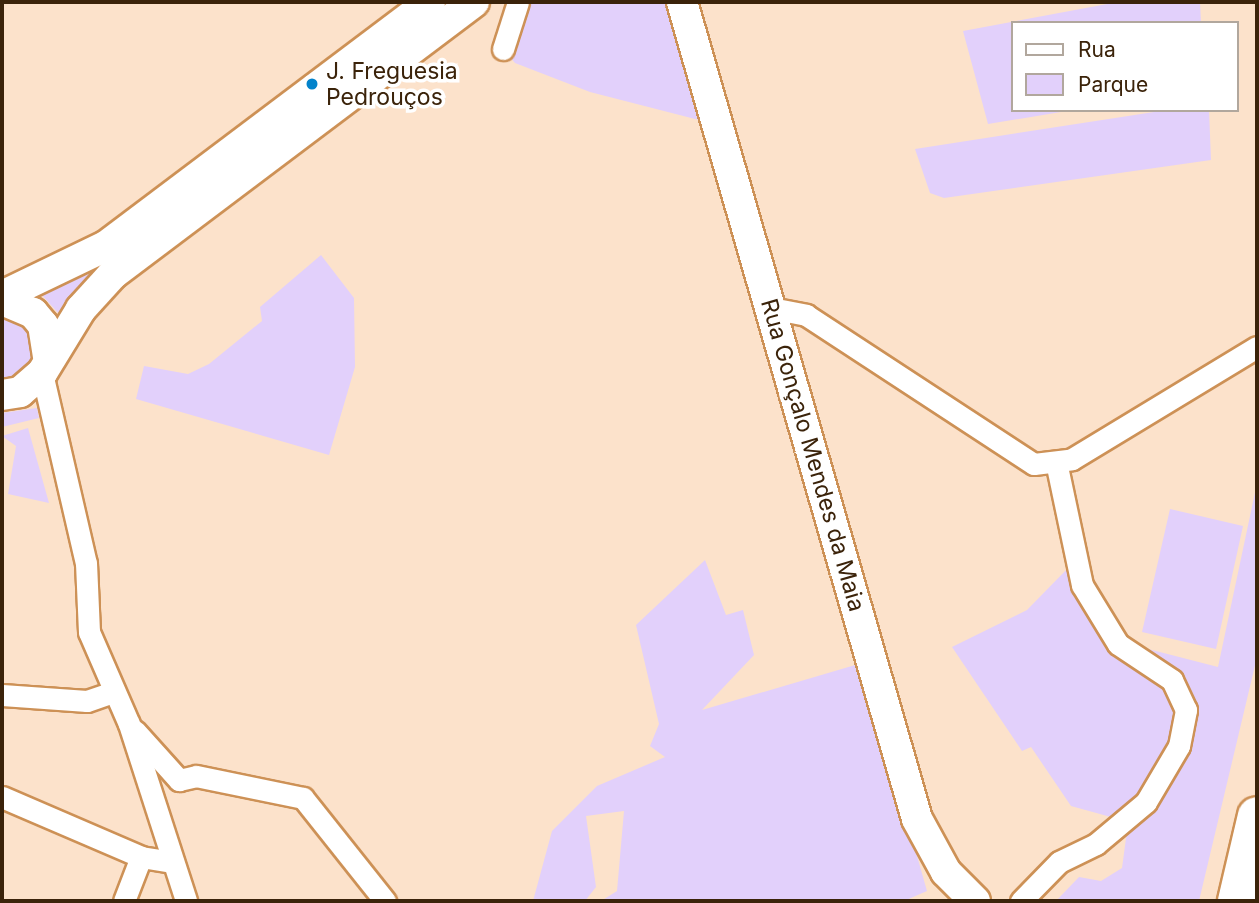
<!DOCTYPE html>
<meta charset="utf-8">
<style>
body{margin:0}
#map{position:relative;width:1259px;height:903px;overflow:hidden;background:#fce2cb;font-family:Inter,sans-serif}
div>[style]{position:absolute}
.green>*{inset:0;background:#e2d0fb}
.roads{filter:drop-shadow(2px 0 #cd9156) drop-shadow(-2px 0 #cd9156) drop-shadow(0 2px #cd9156) drop-shadow(0 -2px #cd9156)}
.street>*{height:21px;margin:-10.5px;padding:0 10.5px;transform-origin:10.5px;border-radius:10.5px;background:#fff}
.secondary>*{height:30px;margin:-15px;padding:0 15px;transform-origin:15px;border-radius:15px;background:#fff}
.highway>*{height:38px;margin:-19px;padding:0 19px;transform-origin:19px;border-radius:19px;background:#fff}
.dots>*{width:19px;height:19px;translate:-50% -50%;box-sizing:border-box;border:4px solid #fff;border-radius:50%}
span{translate:-50% -50%;white-space:nowrap;text-align:center;line-height:1.15;-webkit-text-stroke:7px #fff;paint-order:stroke}
.poi-label{font-size:23px;color:#3b230a}
.left{translate:0 -50%;text-align:left}
.street-label{font-size:23px;color:#3b230a}
.frame{position:absolute;inset:0;border:4px solid #3b230a;pointer-events:none}
.legend{position:absolute;left:1011px;top:21px;width:228px;height:91px;box-sizing:border-box;background:#fff;border:2px solid #b1a79d;margin:0;padding:9px 12px;list-style:none;font-size:21px;color:#3b230a}
.legend li{display:flex;align-items:center;gap:14px;height:35px}
.legend b{width:35px;border:2px solid #b1a79d}
</style>
<div id="map">
<div class="green">
<div style="clip-path:polygon(445px 2px,457px 2px,60px 315px,40px 293px,99px 263px)"></div>
<div style="clip-path:polygon(529px 2px,667px 2px,699px 120px,590px 92px,515px 63px,509px 56px)"></div>
<div style="clip-path:polygon(1118px 2px,1200px 2px,1201px 23px,1012px 23px,1012px 110px,1073px 110px,988px 124px,963px 31px)"></div>
<div style="clip-path:polygon(1167px 110px,1209px 110px,1211px 160px,944px 198px,930px 193px,915px 149px)"></div>
<div style="clip-path:polygon(321px 255px,354px 298px,355px 367px,329px 455px,136px 399px,144px 366px,188px 374px,209px 364px,262px 321px,260px 307px)"></div>
<div style="clip-path:polygon(2px 316px,25px 325px,34px 355px,22px 373px,3px 380px)"></div>
<div style="clip-path:polygon(37px 408px,39px 418px,2px 427px,2px 413px)"></div>
<div style="clip-path:polygon(28px 428px,49px 503px,8px 494px,16px 446px,2px 436px)"></div>
<div style="clip-path:polygon(1257px 483px,1257px 657px,1199px 901px,1056px 901px,1079px 877px,1101px 881px,1122px 868px,1127px 831px,1192px 703px,1121px 642px,1218px 667px)"></div>
<div style="clip-path:polygon(1170px 509px,1243px 526px,1216px 649px,1142px 632px)"></div>
<div style="clip-path:polygon(705px 560px,726px 615px,743px 610px,754px 655px,702px 710px,862px 663px,927px 891px,904px 901px,601px 901px,617px 891px,624px 811px,586px 816px,596px 887px,585px 901px,533px 901px,552px 831px,597px 786px,665px 757px,650px 746px,659px 724px,636px 625px)"></div>
<div style="clip-path:polygon(1071px 565px,1074px 583px,1175px 697px,1177px 732px,1156px 776px,1118px 819px,1071px 806px,1031px 747px,1022px 751px,952px 647px,1027px 610px)"></div>
</div>
<div class="roads">
<div class="street">
<div style="left:503px;top:49px;width:49px;rotate:-72.3deg"></div>
<div style="left:771px;top:308px;width:36px;rotate:11deg"></div>
<div style="left:806px;top:315px;width:272px;rotate:33.2deg"></div>
<div style="left:1034px;top:464px;width:38px;rotate:-7deg"></div>
<div style="left:1072px;top:459px;width:216px;rotate:-31.2deg"></div>
<div style="left:42px;top:373px;width:195px;rotate:77deg"></div>
<div style="left:86px;top:563px;width:69px;rotate:87.5deg"></div>
<div style="left:89px;top:632px;width:100px;rotate:66.5deg"></div>
<div style="left:129px;top:724px;width:186px;rotate:72.1deg"></div>
<div style="left:2px;top:695px;width:85px;rotate:4deg"></div>
<div style="left:87px;top:701px;width:28px;rotate:-19deg"></div>
<div style="left:135px;top:731px;width:66px;rotate:48.1deg"></div>
<div style="left:179px;top:780px;width:17px;rotate:-13deg"></div>
<div style="left:196px;top:776px;width:109px;rotate:11.6deg"></div>
<div style="left:303px;top:798px;width:132px;rotate:51.5deg"></div>
<div style="left:2px;top:797px;width:151px;rotate:23.3deg"></div>
<div style="left:141px;top:857px;width:31px;rotate:9deg"></div>
<div style="left:124px;top:901px;width:47px;rotate:-68.9deg"></div>
<div style="left:1021px;top:901px;width:54px;rotate:-45.7deg"></div>
<div style="left:1059px;top:862px;width:41px;rotate:-25.9deg"></div>
<div style="left:1096px;top:844px;width:65px;rotate:-40deg"></div>
<div style="left:1146px;top:802px;width:65px;rotate:-59.5deg"></div>
<div style="left:1179px;top:746px;width:37px;rotate:-79deg"></div>
<div style="left:1186px;top:710px;width:33px;rotate:-115deg"></div>
<div style="left:1172px;top:680px;width:65px;rotate:-146.3deg"></div>
<div style="left:1118px;top:644px;width:69px;rotate:-121.4deg"></div>
<div style="left:1082px;top:585px;width:122px;rotate:-101.9deg"></div>
</div>
<div class="secondary">
<div style="left:682px;top:2px;width:850px;rotate:73.95deg"></div>
<div style="left:917px;top:819px;width:60px;rotate:61.3deg"></div>
<div style="left:946px;top:872px;width:41px;rotate:45deg"></div>
<div style="left:2px;top:296px;width:115px;rotate:-25.7deg"></div>
<div style="left:106px;top:246px;width:406px;rotate:-37deg"></div>
<div style="left:2px;top:300px;width:34px;rotate:23deg"></div>
<div style="left:33px;top:313px;width:16px;rotate:50deg"></div>
<div style="left:43px;top:325px;width:31px;rotate:81deg"></div>
<div style="left:2px;top:395px;width:18px;rotate:-9deg"></div>
<div style="left:20px;top:392px;width:29px;rotate:-41deg"></div>
<div style="left:42px;top:373px;width:75px;rotate:-58.6deg"></div>
<div style="left:81px;top:309px;width:47px;rotate:-47.6deg"></div>
<div style="left:113px;top:274px;width:452px;rotate:-37deg"></div>
</div>
<div class="highway">
<div style="left:1237px;top:901px;width:87px;rotate:-76.8deg"></div>
</div>
</div>
<div class="dots">
<div style="left:312px;top:84px;background:#0383cb"></div>
</div>
<div class="poi-label">
<span class="left" style="left:326px;top:84px">J. Freguesia<br>Pedrouços</span>
</div>
<div class="street-label">
<span style="left:813px;top:455px;rotate:74deg">Rua Gonçalo Mendes da Maia</span>
</div>
<div class="frame"></div>
<ul class="legend">
<li><b style="height:9px;background:#fff"></b>Rua</li>
<li><b style="height:19px;background:#e2d0fb"></b>Parque</li>
</ul>
</div>
